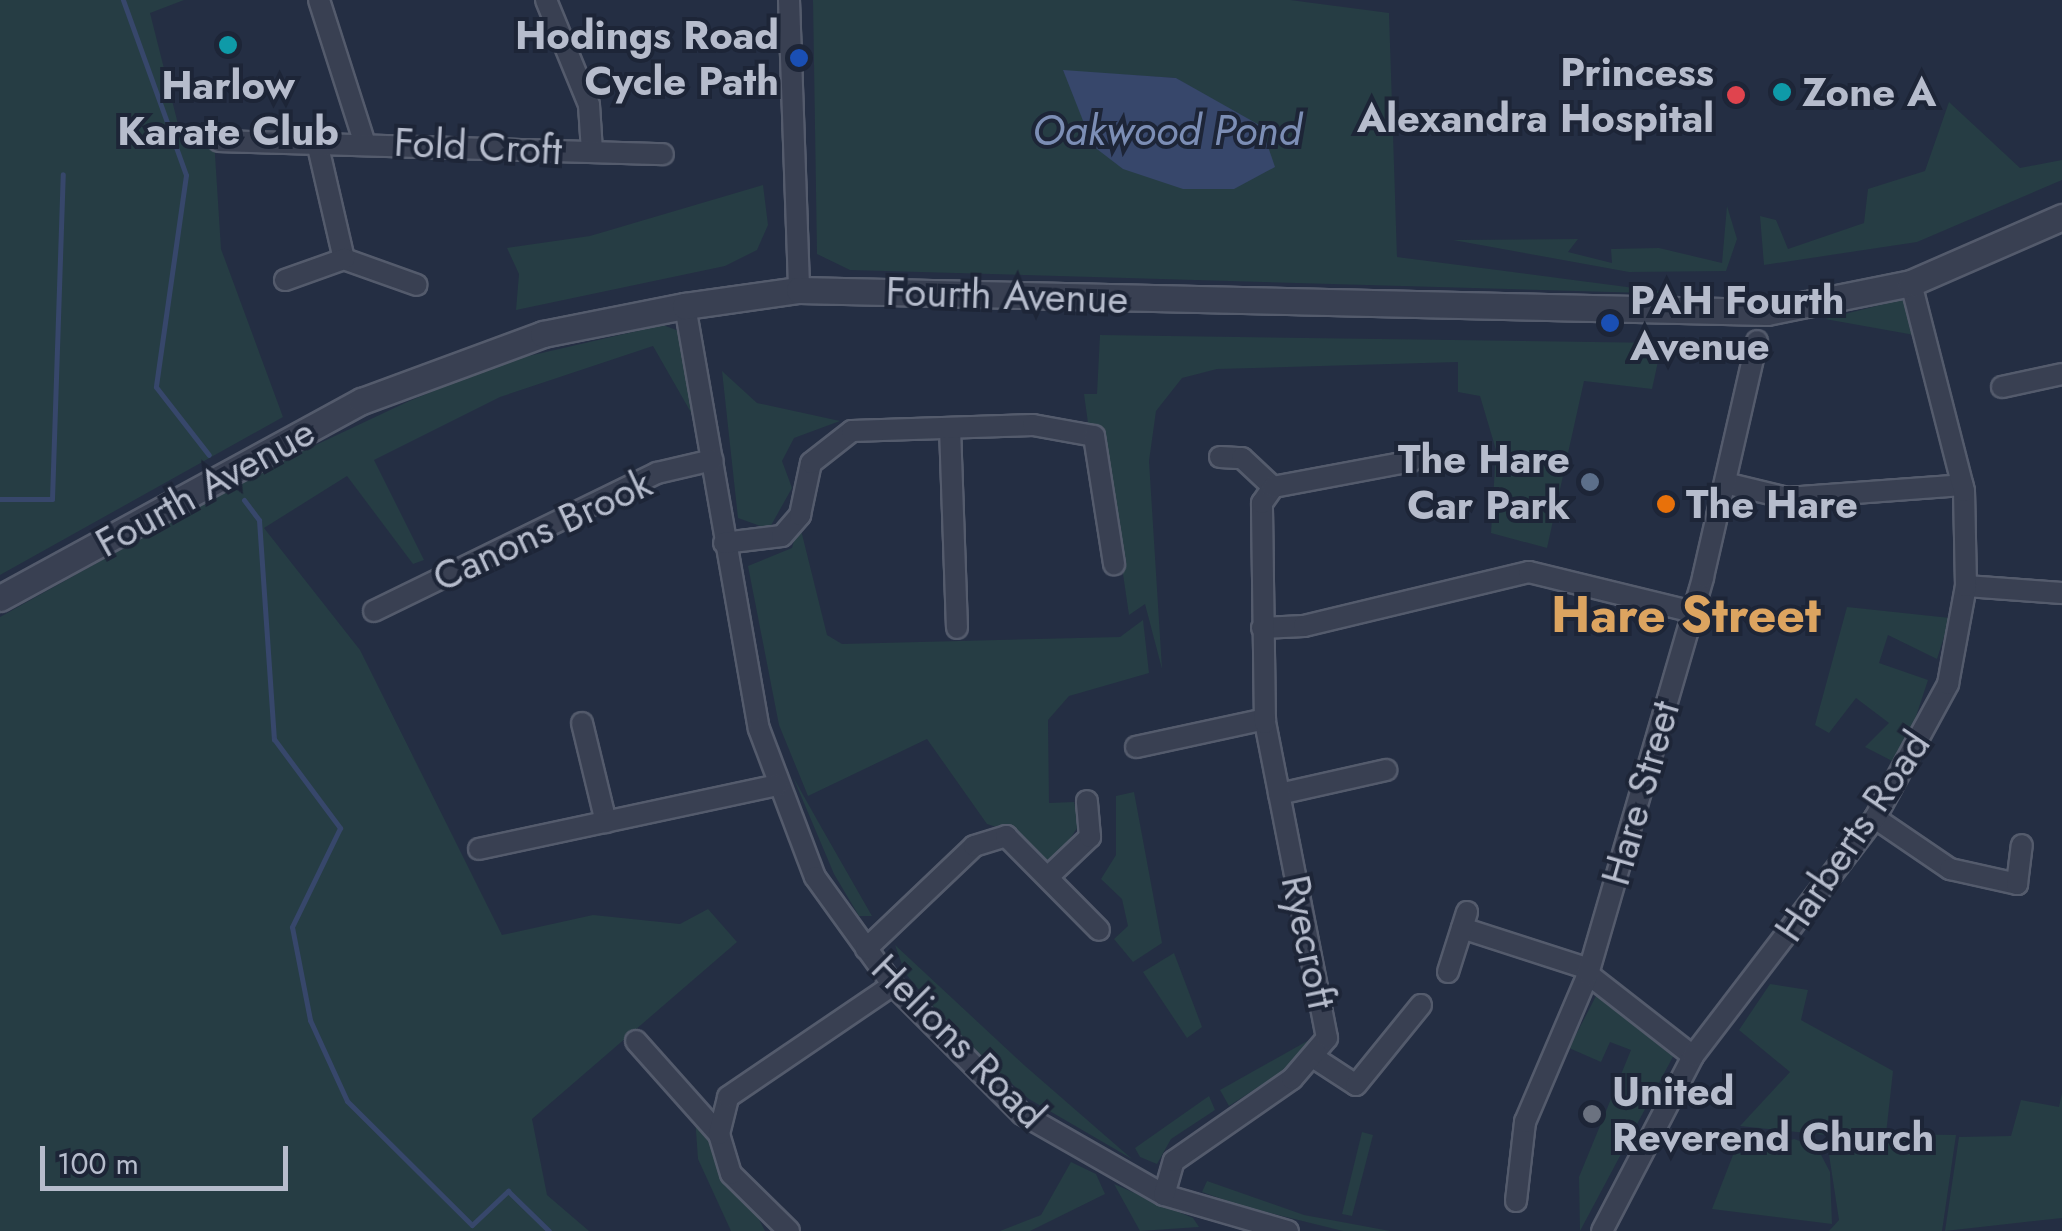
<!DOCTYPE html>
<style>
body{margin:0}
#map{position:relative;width:2062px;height:1231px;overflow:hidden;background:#242e43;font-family:Jost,sans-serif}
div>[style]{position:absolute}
.green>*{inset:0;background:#263d44}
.water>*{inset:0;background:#37476b}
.stream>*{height:5px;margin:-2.5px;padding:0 2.5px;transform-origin:2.5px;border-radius:2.5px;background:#37476b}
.roads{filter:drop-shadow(2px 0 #545b6c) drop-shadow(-2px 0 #545b6c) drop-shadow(0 2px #545b6c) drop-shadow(0 -2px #545b6c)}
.minor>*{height:20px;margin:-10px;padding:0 10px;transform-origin:10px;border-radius:10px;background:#394052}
.tertiary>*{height:25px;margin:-12.5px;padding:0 12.5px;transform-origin:12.5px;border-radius:12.5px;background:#394052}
.dots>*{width:28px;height:28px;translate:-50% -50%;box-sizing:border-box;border:5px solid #1d2537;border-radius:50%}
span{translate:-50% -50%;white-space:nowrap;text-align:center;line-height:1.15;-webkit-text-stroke:8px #1d2537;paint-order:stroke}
.poi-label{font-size:40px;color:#b6bccc;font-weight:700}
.right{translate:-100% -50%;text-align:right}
.left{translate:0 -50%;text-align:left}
.street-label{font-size:40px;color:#b6bccc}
.water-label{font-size:42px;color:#7c8eb5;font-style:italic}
.district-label{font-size:50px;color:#dca460;font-weight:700}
.scale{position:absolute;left:40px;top:1146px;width:248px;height:45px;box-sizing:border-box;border:5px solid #b6bccc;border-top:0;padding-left:12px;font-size:30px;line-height:35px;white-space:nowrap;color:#b6bccc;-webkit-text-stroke:8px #1d2537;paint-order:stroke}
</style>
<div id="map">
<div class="green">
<div style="clip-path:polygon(0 0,184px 0,150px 13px,182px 140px,214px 139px,221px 249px,283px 417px,0 575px)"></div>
<div style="clip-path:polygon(evenodd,813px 0,1290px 0,1389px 13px,1397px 257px,1680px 294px,850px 270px,817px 254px,813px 0,1063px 71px,1176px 78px,1209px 98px,1234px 189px,1063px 71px)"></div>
<div style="clip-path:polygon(1949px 102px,2020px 168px,2062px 160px,2062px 180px,1917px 242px,1764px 265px,1760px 216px,1776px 220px,1788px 249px,1864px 223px,1868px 189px,1925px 171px)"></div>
<div style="clip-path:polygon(763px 185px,768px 225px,757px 250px,725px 266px,516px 310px,519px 274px,507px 248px,590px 236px)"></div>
<div style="clip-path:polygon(1727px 206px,1737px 239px,1726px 271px,1629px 272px,1453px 240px,1578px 239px,1568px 252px,1612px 263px,1611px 249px,1659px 248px,1722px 263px)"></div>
<div style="clip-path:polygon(1909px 301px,1920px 336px,1825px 319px,1900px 300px)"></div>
<div style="clip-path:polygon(663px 325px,679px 331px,693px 416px,653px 346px,500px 397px,374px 460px,424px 560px,413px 564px,347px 476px,264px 528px,360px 650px,502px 935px,593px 915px,680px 924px,708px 909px,737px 942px,532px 1119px,547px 1195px,589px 1231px,0 1231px,0 617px,267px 468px,407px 402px,503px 362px)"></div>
<div style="clip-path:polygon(1100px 335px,1662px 343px,1652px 389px,1584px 381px,1547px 548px,1491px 533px,1496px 450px,1480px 396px,1458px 392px,1458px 362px,1217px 369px,1182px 378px,1156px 411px,1149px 461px,1162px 669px,1145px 604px,1129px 615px,1103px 436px,1088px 423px,1084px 394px,1097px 394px)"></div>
<div style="clip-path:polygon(722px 371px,757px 403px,840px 421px,794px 438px,782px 461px,792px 488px,769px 529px,738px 518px)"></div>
<div style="clip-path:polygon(799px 522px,827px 635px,842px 644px,1120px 637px,1143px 620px,1149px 673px,1069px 696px,1048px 720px,1049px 803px,1074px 802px,1079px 825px,1061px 853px,1046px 861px,1021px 835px,987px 824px,927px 739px,808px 796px,779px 725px,748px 566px,792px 548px)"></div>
<div style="clip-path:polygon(1847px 607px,1950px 618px,1937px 659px,1888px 635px,1879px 663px,1928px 680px,1900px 765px,1865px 747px,1889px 723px,1856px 698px,1829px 733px,1815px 725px)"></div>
<div style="clip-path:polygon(793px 777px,820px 825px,872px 916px,859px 916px,834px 874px)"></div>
<div style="clip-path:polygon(1134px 792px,1162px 943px,1133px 962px,1114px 939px,1128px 926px,1122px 899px,1101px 879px,1116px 855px,1116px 796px)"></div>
<div style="clip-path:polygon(895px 945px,1024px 1065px,1132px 1159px,1029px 1099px,958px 1036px,905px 973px)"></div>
<div style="clip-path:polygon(1174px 953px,1202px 1027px,1187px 1038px,1143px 972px)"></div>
<div style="clip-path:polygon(1770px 984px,1808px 990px,1801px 1020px,1893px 1071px,1886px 1134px,1956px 1135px,1942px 1231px,1829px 1231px,1839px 1220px,1826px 1135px,1740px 1126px,1790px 1072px,1739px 1030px)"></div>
<div style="clip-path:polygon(1596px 996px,1676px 1051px,1580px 1231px,1579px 1177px,1631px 1050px,1610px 1042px,1601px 1062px,1569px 1048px)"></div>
<div style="clip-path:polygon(1309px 1040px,1305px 1057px,1229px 1106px,1220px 1090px)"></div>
<div style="clip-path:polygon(2062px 1093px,2062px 1218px,1945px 1231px,1959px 1137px,2011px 1136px,2021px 1100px,2059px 1107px)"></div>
<div style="clip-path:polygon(1209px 1096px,1215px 1110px,1171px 1139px,1157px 1164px,1140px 1157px,1135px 1148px)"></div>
<div style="clip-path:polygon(695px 1117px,717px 1138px,765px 1231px,731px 1231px,698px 1159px)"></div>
<div style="clip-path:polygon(1362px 1132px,1373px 1135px,1352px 1216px,1342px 1214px)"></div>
<div style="clip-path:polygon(1794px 1139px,1817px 1147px,1830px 1172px,1832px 1224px,1712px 1209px,1733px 1155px)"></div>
<div style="clip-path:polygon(1071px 1162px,1096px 1174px,1105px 1194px,1030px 1231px,1000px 1231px,1041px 1215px)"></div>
<div style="clip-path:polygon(1207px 1181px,1304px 1215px,1390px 1231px,1343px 1231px,1242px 1206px,1202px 1192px)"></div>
<div style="clip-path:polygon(1114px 1184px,1193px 1218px,1199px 1227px,1140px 1231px)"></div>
</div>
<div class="water">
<div style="clip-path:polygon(1063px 70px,1176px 78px,1261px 126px,1275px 167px,1234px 189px,1183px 189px,1123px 169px,1093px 146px)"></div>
</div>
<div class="stream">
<div style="left:123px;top:0;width:186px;rotate:70.2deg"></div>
<div style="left:186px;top:175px;width:214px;rotate:98.1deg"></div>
<div style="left:156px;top:387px;width:86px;rotate:52.1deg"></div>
<div style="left:0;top:499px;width:52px"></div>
<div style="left:52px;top:499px;width:325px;rotate:-88.1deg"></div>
<div style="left:244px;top:500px;width:25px;rotate:53deg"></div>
<div style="left:259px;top:520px;width:220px;rotate:86.1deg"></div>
<div style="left:274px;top:739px;width:111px;rotate:53.4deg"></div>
<div style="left:340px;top:828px;width:110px;rotate:115.9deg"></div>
<div style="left:292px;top:927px;width:95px;rotate:79deg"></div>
<div style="left:310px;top:1020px;width:89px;rotate:65.4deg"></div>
<div style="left:347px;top:1101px;width:176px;rotate:44.8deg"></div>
<div style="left:472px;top:1225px;width:50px;rotate:-43.4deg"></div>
<div style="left:508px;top:1191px;width:57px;rotate:44.3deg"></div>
</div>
<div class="roads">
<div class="minor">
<div style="left:319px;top:0;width:148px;rotate:72.3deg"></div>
<div style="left:546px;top:0;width:113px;rotate:67.7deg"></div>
<div style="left:589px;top:105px;width:46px;rotate:86.3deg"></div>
<div style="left:789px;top:0;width:290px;rotate:88deg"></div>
<div style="left:316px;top:138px;width:124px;rotate:77deg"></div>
<div style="left:344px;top:259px;width:77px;rotate:19.6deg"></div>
<div style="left:219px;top:141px;width:444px;rotate:1.7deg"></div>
<div style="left:285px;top:280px;width:63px;rotate:-19.6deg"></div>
<div style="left:685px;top:306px;width:429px;rotate:80.1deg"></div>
<div style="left:759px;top:729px;width:158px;rotate:69.3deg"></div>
<div style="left:815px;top:877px;width:133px;rotate:54.2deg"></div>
<div style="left:893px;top:985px;width:182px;rotate:45deg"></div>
<div style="left:1022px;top:1114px;width:163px;rotate:29.7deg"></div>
<div style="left:1164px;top:1195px;width:129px;rotate:16.2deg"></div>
<div style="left:2002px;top:387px;width:61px;rotate:-12.2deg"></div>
<div style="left:950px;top:428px;width:200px;rotate:88deg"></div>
<div style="left:1220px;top:457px;width:22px;rotate:3deg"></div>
<div style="left:1242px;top:458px;width:42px;rotate:43.1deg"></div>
<div style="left:1725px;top:483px;width:64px;rotate:13.6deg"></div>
<div style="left:1787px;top:498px;width:176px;rotate:-4.2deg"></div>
<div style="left:724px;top:543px;width:58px;rotate:-6.9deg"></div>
<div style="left:782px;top:536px;width:28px;rotate:-49deg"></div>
<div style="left:800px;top:515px;width:53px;rotate:-78.1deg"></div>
<div style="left:811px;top:463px;width:52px;rotate:-38deg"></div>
<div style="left:852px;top:431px;width:181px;rotate:-1.9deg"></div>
<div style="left:1033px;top:425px;width:62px;rotate:10.2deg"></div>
<div style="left:1094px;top:436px;width:130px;rotate:81.1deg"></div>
<div style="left:1966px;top:586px;width:96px;rotate:4.2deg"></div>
<div style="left:374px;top:611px;width:315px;rotate:-26deg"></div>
<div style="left:657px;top:473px;width:57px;rotate:-13.1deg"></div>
<div style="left:1262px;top:628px;width:42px;rotate:-2.7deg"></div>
<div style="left:1304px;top:626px;width:231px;rotate:-13.5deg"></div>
<div style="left:1529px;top:572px;width:169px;rotate:13.7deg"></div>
<div style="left:582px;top:723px;width:102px;rotate:76.4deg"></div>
<div style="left:1136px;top:747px;width:132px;rotate:-12.2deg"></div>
<div style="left:1279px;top:794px;width:110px;rotate:-12.6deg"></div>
<div style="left:1875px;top:818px;width:91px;rotate:34.2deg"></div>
<div style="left:1950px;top:869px;width:69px;rotate:12.6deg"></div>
<div style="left:2017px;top:884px;width:39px;rotate:-83deg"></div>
<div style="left:479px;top:849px;width:305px;rotate:-12.1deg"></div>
<div style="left:1051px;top:874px;width:54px;rotate:-43.5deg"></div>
<div style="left:1090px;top:837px;width:36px;rotate:-95deg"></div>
<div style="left:1462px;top:928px;width:133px;rotate:17.9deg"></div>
<div style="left:866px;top:949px;width:149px;rotate:-43.6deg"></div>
<div style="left:974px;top:846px;width:34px;rotate:-17deg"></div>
<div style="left:1006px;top:836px;width:132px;rotate:45.3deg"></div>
<div style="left:1448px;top:972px;width:63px;rotate:-72.4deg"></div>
<div style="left:1588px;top:974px;width:133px;rotate:38deg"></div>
<div style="left:636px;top:1041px;width:125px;rotate:48.3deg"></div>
<div style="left:1313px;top:1057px;width:51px;rotate:33.1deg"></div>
<div style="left:1356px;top:1085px;width:103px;rotate:-50.9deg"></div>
<div style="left:1164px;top:1195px;width:35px;rotate:-74deg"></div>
<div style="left:1174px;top:1161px;width:144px;rotate:-34.8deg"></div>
<div style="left:1292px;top:1079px;width:54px;rotate:-49.5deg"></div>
<div style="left:1327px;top:1038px;width:321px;rotate:-101.1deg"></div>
<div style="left:1265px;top:723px;width:220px;rotate:-90.8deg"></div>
<div style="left:1262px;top:503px;width:19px;rotate:-55deg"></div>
<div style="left:1273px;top:487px;width:141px;rotate:-10.6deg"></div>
<div style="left:1516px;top:1201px;width:80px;rotate:-83.5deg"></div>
<div style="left:1525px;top:1122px;width:161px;rotate:-66.9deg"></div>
<div style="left:1588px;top:974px;width:413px;rotate:-73.8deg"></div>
<div style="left:1703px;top:577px;width:242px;rotate:-77.1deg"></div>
<div style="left:789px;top:1231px;width:81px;rotate:-135.5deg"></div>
<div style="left:731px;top:1174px;width:42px;rotate:-106.7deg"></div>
<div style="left:719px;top:1134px;width:38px;rotate:-76deg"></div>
<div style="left:728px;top:1097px;width:199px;rotate:-34.2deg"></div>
<div style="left:1602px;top:1231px;width:197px;rotate:-62.5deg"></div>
<div style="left:1693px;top:1056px;width:300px;rotate:-52.6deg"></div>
<div style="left:1875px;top:818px;width:153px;rotate:-61.4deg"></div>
<div style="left:1948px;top:684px;width:100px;rotate:-79.6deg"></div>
<div style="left:1966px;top:586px;width:95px;rotate:-91.2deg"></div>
<div style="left:1964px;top:491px;width:215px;rotate:-104.3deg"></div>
</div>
<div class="tertiary">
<div style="left:0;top:598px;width:412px;rotate:-28.6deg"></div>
<div style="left:362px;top:401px;width:193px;rotate:-20.3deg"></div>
<div style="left:543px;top:334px;width:145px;rotate:-11.2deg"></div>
<div style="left:685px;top:306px;width:115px;rotate:-8deg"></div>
<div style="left:799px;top:290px;width:968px;rotate:1.3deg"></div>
<div style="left:1767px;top:312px;width:147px;rotate:-11.4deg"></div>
<div style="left:1911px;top:283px;width:165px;rotate:-23.6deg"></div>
</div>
</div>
<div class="dots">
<div style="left:228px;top:45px;background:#0f9aa8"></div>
<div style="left:799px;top:58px;background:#1a4fb4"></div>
<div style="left:1782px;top:92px;background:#0f9aa8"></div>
<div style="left:1736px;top:95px;background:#e0444e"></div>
<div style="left:1610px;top:323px;background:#1a4fb4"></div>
<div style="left:1590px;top:482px;background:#5c6f8a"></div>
<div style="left:1666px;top:504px;background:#e8710a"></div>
<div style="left:1592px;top:1114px;background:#6b7280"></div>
</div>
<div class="poi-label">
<span class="right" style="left:779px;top:58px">Hodings Road<br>Cycle Path</span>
<span class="right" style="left:1714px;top:95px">Princess<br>Alexandra Hospital</span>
<span style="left:228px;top:108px">Harlow<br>Karate Club</span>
<span class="left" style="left:1802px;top:92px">Zone A</span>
<span class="left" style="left:1630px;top:323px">PAH Fourth<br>Avenue</span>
<span class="right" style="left:1570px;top:482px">The Hare<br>Car Park</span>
<span class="left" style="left:1686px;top:504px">The Hare</span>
<span class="left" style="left:1612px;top:1114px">United<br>Reverend Church</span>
</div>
<div class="street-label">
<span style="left:478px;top:146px;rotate:3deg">Fold Croft</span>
<span style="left:1007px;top:295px;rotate:2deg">Fourth Avenue</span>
<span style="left:205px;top:487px;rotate:-29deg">Fourth Avenue</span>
<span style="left:542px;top:530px;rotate:-25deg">Canons Brook</span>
<span style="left:1640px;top:793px;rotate:-74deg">Hare Street</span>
<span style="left:1852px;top:836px;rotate:-56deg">Harberts Road</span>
<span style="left:1309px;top:942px;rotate:78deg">Ryecroft</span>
<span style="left:959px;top:1041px;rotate:45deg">Helions Road</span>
</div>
<div class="water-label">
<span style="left:1167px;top:131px">Oakwood Pond</span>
</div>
<div class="district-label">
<span style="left:1686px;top:615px">Hare Street</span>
</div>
<div class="scale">100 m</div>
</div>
